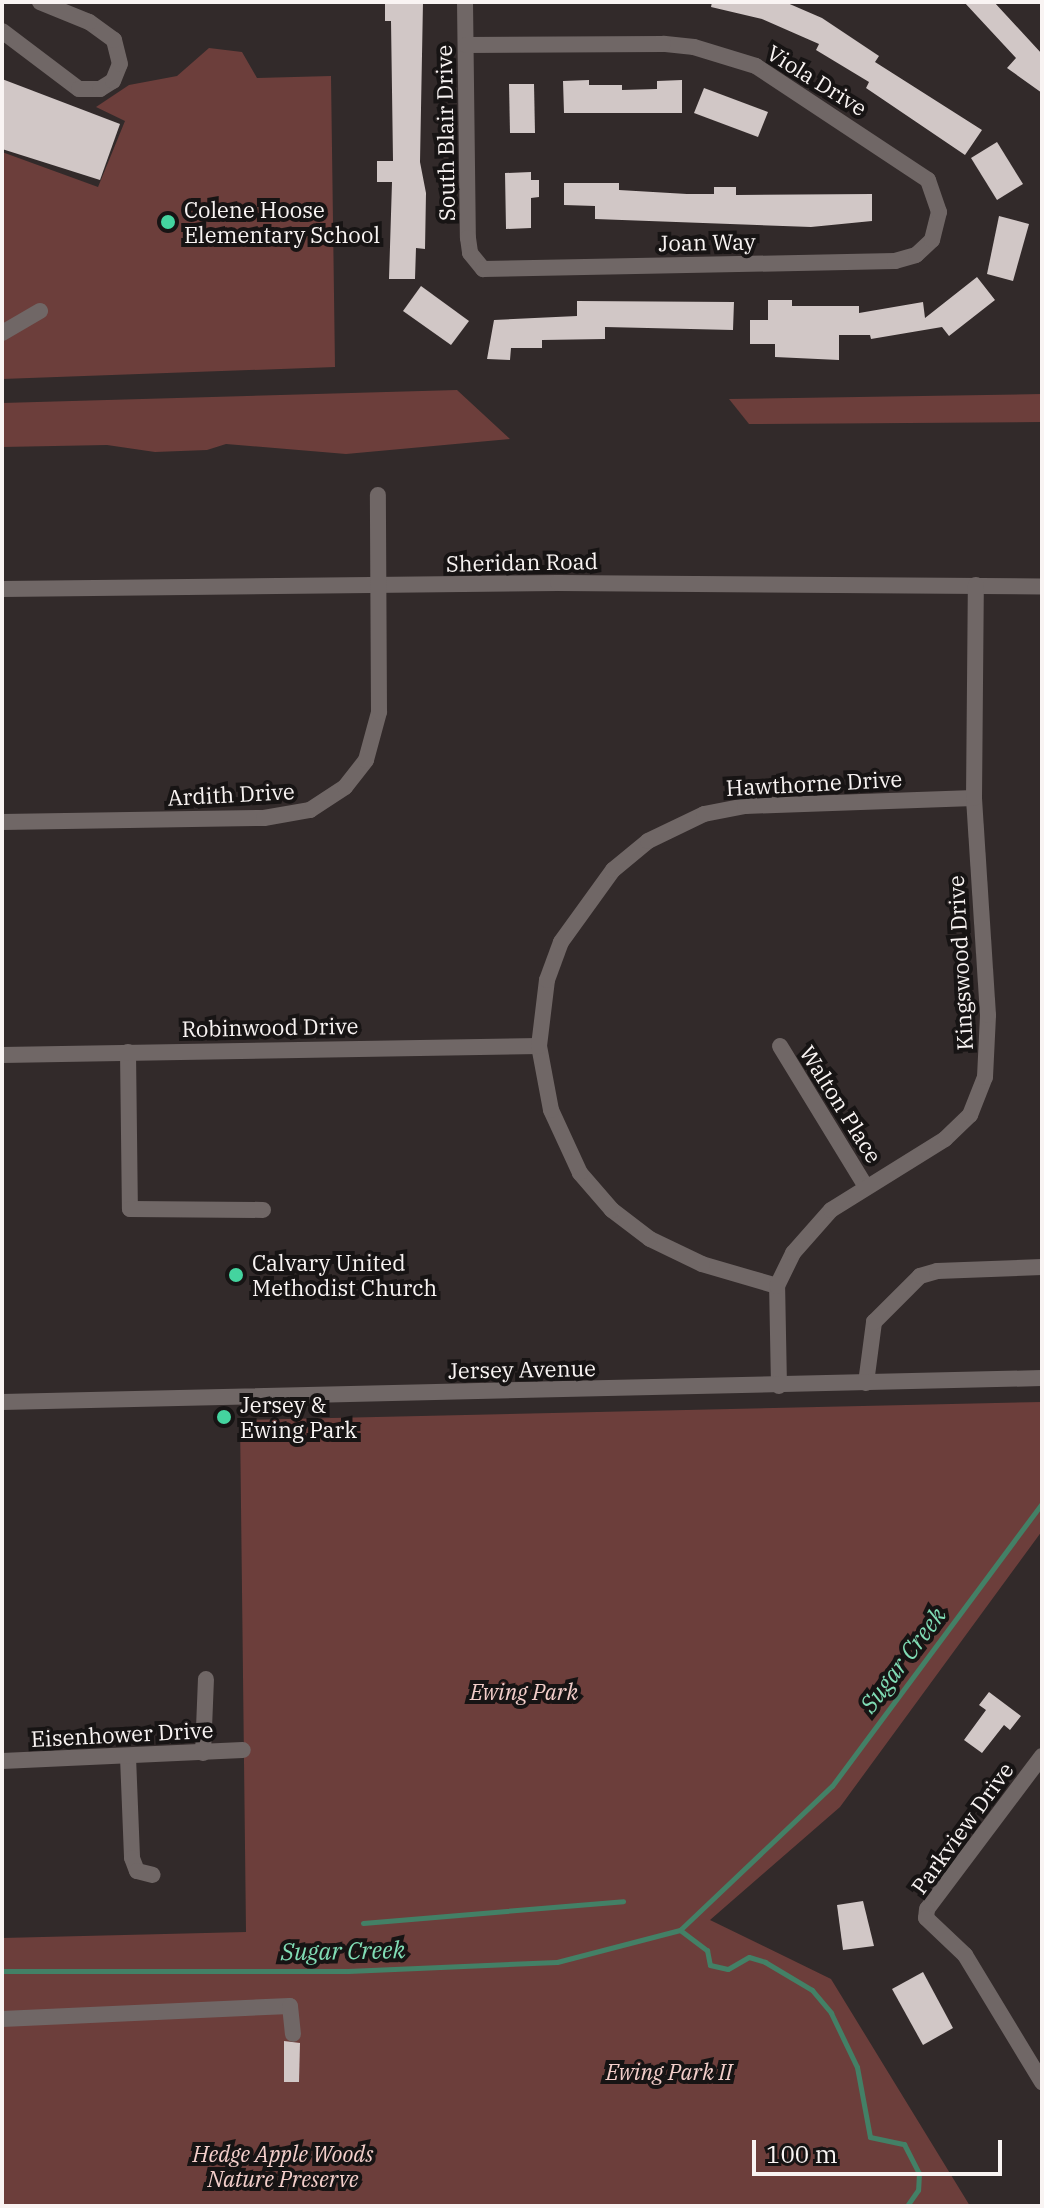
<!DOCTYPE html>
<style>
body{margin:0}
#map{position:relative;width:1044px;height:2208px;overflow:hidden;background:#322a2a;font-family:"IBM Plex Serif",serif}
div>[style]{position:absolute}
.green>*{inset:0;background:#6c3e3b}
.stream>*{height:5px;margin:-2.5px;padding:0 2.5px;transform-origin:2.5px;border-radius:2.5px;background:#438066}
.building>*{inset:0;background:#d1c7c6}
.minor>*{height:16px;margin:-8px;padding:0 8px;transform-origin:8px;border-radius:8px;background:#706766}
.dots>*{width:22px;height:22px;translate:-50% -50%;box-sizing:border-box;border:4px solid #171414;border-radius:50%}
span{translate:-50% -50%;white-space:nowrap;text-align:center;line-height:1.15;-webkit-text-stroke:8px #171414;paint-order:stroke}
.street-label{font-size:22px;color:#f9f4f3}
.poi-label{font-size:22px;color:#f9f4f3}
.left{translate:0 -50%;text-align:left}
.park-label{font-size:22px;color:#f4cfcb;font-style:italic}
.water-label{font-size:24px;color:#80ddb5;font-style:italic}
.frame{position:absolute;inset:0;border:4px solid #f9f4f3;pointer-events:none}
.scale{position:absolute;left:752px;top:2140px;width:250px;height:36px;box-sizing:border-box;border:4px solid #f9f4f3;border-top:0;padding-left:10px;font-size:24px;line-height:28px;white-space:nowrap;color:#f9f4f3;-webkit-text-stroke:6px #171414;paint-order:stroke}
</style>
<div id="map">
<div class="green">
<div style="clip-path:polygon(209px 48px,242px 52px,257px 78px,331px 76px,335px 367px,2px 379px,2px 152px,98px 187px,125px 121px,96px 107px,129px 85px,177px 76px)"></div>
<div style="clip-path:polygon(457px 390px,510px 439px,346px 454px,226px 444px,207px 450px,155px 452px,107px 445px,2px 447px,2px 403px)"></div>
<div style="clip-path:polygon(1042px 394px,1042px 422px,749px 424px,729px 399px)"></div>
<div style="clip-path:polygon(1042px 1402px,1042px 1531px,840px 1807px,710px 1920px,831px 1979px,970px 2206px,2px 2206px,2px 1938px,246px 1932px,240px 1420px)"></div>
</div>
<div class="stream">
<div style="left:363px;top:1923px;width:261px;rotate:-4.8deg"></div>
<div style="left:680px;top:1930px;width:34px;rotate:37deg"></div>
<div style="left:707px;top:1950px;width:15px;rotate:79deg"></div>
<div style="left:710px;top:1965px;width:18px;rotate:13deg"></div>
<div style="left:728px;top:1969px;width:24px;rotate:-30deg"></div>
<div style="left:749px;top:1957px;width:17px;rotate:17deg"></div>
<div style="left:765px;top:1962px;width:55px;rotate:30.8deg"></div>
<div style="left:812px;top:1990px;width:30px;rotate:50deg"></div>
<div style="left:831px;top:2013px;width:60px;rotate:64.3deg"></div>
<div style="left:857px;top:2067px;width:71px;rotate:79.5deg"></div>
<div style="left:870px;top:2137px;width:35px;rotate:12deg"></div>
<div style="left:904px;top:2144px;width:33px;rotate:63deg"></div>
<div style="left:919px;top:2173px;width:17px;rotate:93deg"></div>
<div style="left:918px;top:2190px;width:19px;rotate:125deg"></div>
<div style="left:2px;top:1971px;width:346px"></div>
<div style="left:348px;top:1971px;width:209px;rotate:-2.5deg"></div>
<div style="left:557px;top:1962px;width:127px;rotate:-14.6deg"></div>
<div style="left:680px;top:1930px;width:209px;rotate:-43.5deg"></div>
<div style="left:832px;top:1786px;width:352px;rotate:-53.4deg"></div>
</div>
<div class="building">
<div style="clip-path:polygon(385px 2px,423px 2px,420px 162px,426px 193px,425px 249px,416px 248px,415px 279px,389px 279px,392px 182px,377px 182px,377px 161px,393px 161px,391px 21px,385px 21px)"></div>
<div style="clip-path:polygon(712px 2px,785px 2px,822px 18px,879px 56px,875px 62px,982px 130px,965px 155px,866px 88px,869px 82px,816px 50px,819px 44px,762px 19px,711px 7px)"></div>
<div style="clip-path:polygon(964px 2px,994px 2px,1042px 54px,1042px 93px,1007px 68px,1016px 58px)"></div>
<div style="clip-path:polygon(2px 79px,120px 124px,100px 180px,2px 149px)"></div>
<div style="clip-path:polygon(589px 80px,589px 85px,622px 85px,622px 90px,657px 89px,657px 81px,682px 80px,682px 113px,564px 113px,563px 81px)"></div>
<div style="clip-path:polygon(509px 84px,534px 84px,535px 133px,510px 133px)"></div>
<div style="clip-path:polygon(704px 88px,768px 112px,758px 137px,694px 113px)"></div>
<div style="clip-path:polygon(997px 142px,1023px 184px,997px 200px,971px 158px)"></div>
<div style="clip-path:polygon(531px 172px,531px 180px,539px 180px,539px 197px,531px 198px,531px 228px,506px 229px,505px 173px)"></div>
<div style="clip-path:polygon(564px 183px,619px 183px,619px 190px,687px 194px,714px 194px,714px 187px,736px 187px,736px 195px,872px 194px,872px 221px,811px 227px,595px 219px,595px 206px,564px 205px)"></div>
<div style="clip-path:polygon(999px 216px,1029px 224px,1013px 281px,987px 274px)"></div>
<div style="clip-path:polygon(977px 277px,995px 300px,949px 336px,942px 327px,871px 339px,870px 335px,839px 335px,839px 360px,775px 357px,775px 344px,750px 344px,750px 320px,768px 320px,768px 300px,792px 300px,792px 306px,859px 306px,859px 313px,923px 302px,925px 318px)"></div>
<div style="clip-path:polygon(421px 286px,469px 321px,451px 345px,403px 311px)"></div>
<div style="clip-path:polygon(577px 301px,734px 302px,733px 330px,605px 327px,605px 339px,542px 340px,542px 348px,511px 348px,510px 360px,487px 359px,494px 320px,577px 316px)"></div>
<div style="clip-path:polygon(989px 1692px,1021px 1716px,1010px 1730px,1004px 1725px,982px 1753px,964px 1740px,986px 1710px,979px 1705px)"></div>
<div style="clip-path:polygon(863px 1901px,874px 1946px,843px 1950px,837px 1905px)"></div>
<div style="clip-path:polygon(923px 1972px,953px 2028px,923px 2045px,892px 1989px)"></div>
<div style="clip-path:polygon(284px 2041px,300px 2043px,299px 2082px,284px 2082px)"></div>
</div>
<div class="minor">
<div style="left:465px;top:2px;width:236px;rotate:89.3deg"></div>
<div style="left:468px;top:238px;width:15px;rotate:82deg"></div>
<div style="left:470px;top:253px;width:21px;rotate:51deg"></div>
<div style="left:483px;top:269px;width:412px;rotate:-1.1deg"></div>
<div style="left:895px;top:261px;width:22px;rotate:-16deg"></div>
<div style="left:916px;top:255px;width:22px;rotate:-43deg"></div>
<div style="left:932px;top:240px;width:29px;rotate:-76deg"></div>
<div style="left:939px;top:212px;width:34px;rotate:-109deg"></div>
<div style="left:928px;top:180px;width:206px;rotate:-146.5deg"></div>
<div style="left:756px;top:66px;width:65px;rotate:-163deg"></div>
<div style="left:694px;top:47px;width:31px;rotate:-174deg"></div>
<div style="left:663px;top:44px;width:197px;rotate:179.7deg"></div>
<div style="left:2px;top:31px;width:96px;rotate:37deg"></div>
<div style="left:79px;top:89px;width:21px"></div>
<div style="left:100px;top:89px;width:15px;rotate:-32deg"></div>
<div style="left:113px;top:81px;width:18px;rotate:-68deg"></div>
<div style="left:120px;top:64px;width:25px;rotate:-104deg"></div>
<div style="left:114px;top:40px;width:31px;rotate:-144deg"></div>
<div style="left:89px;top:22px;width:53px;rotate:-157.8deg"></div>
<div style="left:2px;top:333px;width:44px;rotate:-30.1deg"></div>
<div style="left:2px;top:589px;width:556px;rotate:-0.62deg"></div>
<div style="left:558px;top:583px;width:484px;rotate:0.4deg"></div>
<div style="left:2px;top:822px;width:262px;rotate:-0.9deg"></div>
<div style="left:264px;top:818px;width:47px;rotate:-9.9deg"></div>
<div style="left:310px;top:810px;width:42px;rotate:-33.3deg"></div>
<div style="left:345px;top:787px;width:34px;rotate:-52deg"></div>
<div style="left:366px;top:760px;width:50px;rotate:-74.8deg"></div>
<div style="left:379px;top:712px;width:217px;rotate:-90.3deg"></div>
<div style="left:780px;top:1046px;width:163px;rotate:58.6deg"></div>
<div style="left:128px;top:1052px;width:157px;rotate:89.3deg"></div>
<div style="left:130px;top:1209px;width:133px;rotate:0.4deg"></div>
<div style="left:2px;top:1055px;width:537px;rotate:-0.96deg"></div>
<div style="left:777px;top:1286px;width:78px;rotate:-163.7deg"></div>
<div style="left:702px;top:1264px;width:58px;rotate:-154.3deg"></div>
<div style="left:650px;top:1239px;width:48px;rotate:-142.7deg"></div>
<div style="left:612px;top:1210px;width:49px;rotate:-130.9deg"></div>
<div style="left:580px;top:1173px;width:69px;rotate:-114.7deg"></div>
<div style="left:551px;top:1110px;width:65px;rotate:-100.6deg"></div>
<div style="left:539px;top:1046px;width:66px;rotate:-83.1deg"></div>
<div style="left:547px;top:980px;width:40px;rotate:-69.8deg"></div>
<div style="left:561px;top:942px;width:89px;rotate:-54.2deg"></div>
<div style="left:613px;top:870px;width:45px;rotate:-39.6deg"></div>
<div style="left:648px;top:841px;width:62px;rotate:-25.7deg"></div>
<div style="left:704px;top:814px;width:42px;rotate:-11deg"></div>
<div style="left:745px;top:806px;width:229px;rotate:-2deg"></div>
<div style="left:866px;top:1383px;width:62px;rotate:-82.5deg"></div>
<div style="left:874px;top:1322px;width:65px;rotate:-45deg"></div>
<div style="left:920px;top:1276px;width:18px;rotate:-16deg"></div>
<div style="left:937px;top:1271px;width:105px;rotate:-2.2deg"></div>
<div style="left:779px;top:1386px;width:100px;rotate:-91.1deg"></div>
<div style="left:777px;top:1286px;width:37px;rotate:-64deg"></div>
<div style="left:793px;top:1253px;width:57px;rotate:-48.5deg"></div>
<div style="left:831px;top:1210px;width:134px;rotate:-31.9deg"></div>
<div style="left:945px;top:1139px;width:35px;rotate:-44deg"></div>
<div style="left:970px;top:1115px;width:41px;rotate:-68.5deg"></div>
<div style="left:985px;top:1077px;width:62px;rotate:-87.2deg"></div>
<div style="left:988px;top:1015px;width:217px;rotate:-93.7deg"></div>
<div style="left:974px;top:798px;width:213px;rotate:-89.5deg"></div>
<div style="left:2px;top:1402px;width:1040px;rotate:-1.32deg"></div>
<div style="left:203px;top:1753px;width:74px;rotate:-87.7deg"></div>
<div style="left:1042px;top:1756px;width:191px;rotate:126.9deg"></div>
<div style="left:927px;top:1909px;width:9px;rotate:96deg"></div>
<div style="left:926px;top:1918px;width:54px;rotate:43.5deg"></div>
<div style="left:965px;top:1955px;width:149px;rotate:58.8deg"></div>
<div style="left:128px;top:1757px;width:101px;rotate:87.7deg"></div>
<div style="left:132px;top:1858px;width:14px;rotate:69deg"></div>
<div style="left:137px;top:1871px;width:16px;rotate:14deg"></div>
<div style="left:2px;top:1761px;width:241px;rotate:-2.6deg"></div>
<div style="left:2px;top:2019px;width:288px;rotate:-2.6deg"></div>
<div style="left:290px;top:2006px;width:28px;rotate:84deg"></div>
</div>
<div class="dots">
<div style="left:168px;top:222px;background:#44d49f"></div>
<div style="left:236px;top:1275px;background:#44d49f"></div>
<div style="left:224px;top:1417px;background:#44d49f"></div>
</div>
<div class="street-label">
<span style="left:817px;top:80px;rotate:32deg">Viola Drive</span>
<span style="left:445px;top:133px;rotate:-91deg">South Blair Drive</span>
<span style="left:707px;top:242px;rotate:-1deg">Joan Way</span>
<span style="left:522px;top:562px;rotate:-1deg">Sheridan Road</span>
<span style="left:814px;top:783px;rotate:-3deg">Hawthorne Drive</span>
<span style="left:231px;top:794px;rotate:-3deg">Ardith Drive</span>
<span style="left:960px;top:963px;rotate:-93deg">Kingswood Drive</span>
<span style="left:270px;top:1027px;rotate:-1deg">Robinwood Drive</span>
<span style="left:841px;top:1104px;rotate:58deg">Walton Place</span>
<span style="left:522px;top:1369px;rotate:-1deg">Jersey Avenue</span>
<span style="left:122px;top:1734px;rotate:-3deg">Eisenhower Drive</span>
<span style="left:962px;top:1828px;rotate:-54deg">Parkview Drive</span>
</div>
<div class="poi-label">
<span class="left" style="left:184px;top:222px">Colene Hoose<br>Elementary School</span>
<span class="left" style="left:252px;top:1275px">Calvary United<br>Methodist Church</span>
<span class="left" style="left:240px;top:1417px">Jersey &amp;<br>Ewing Park</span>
</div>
<div class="park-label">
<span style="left:524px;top:1692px">Ewing Park</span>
<span style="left:669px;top:2072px">Ewing Park II</span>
<span style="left:283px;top:2166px">Hedge Apple Woods<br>Nature Preserve</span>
</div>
<div class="water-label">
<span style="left:903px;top:1660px;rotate:-53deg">Sugar Creek</span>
<span style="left:343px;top:1951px;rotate:-1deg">Sugar Creek</span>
</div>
<div class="frame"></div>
<div class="scale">100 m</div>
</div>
